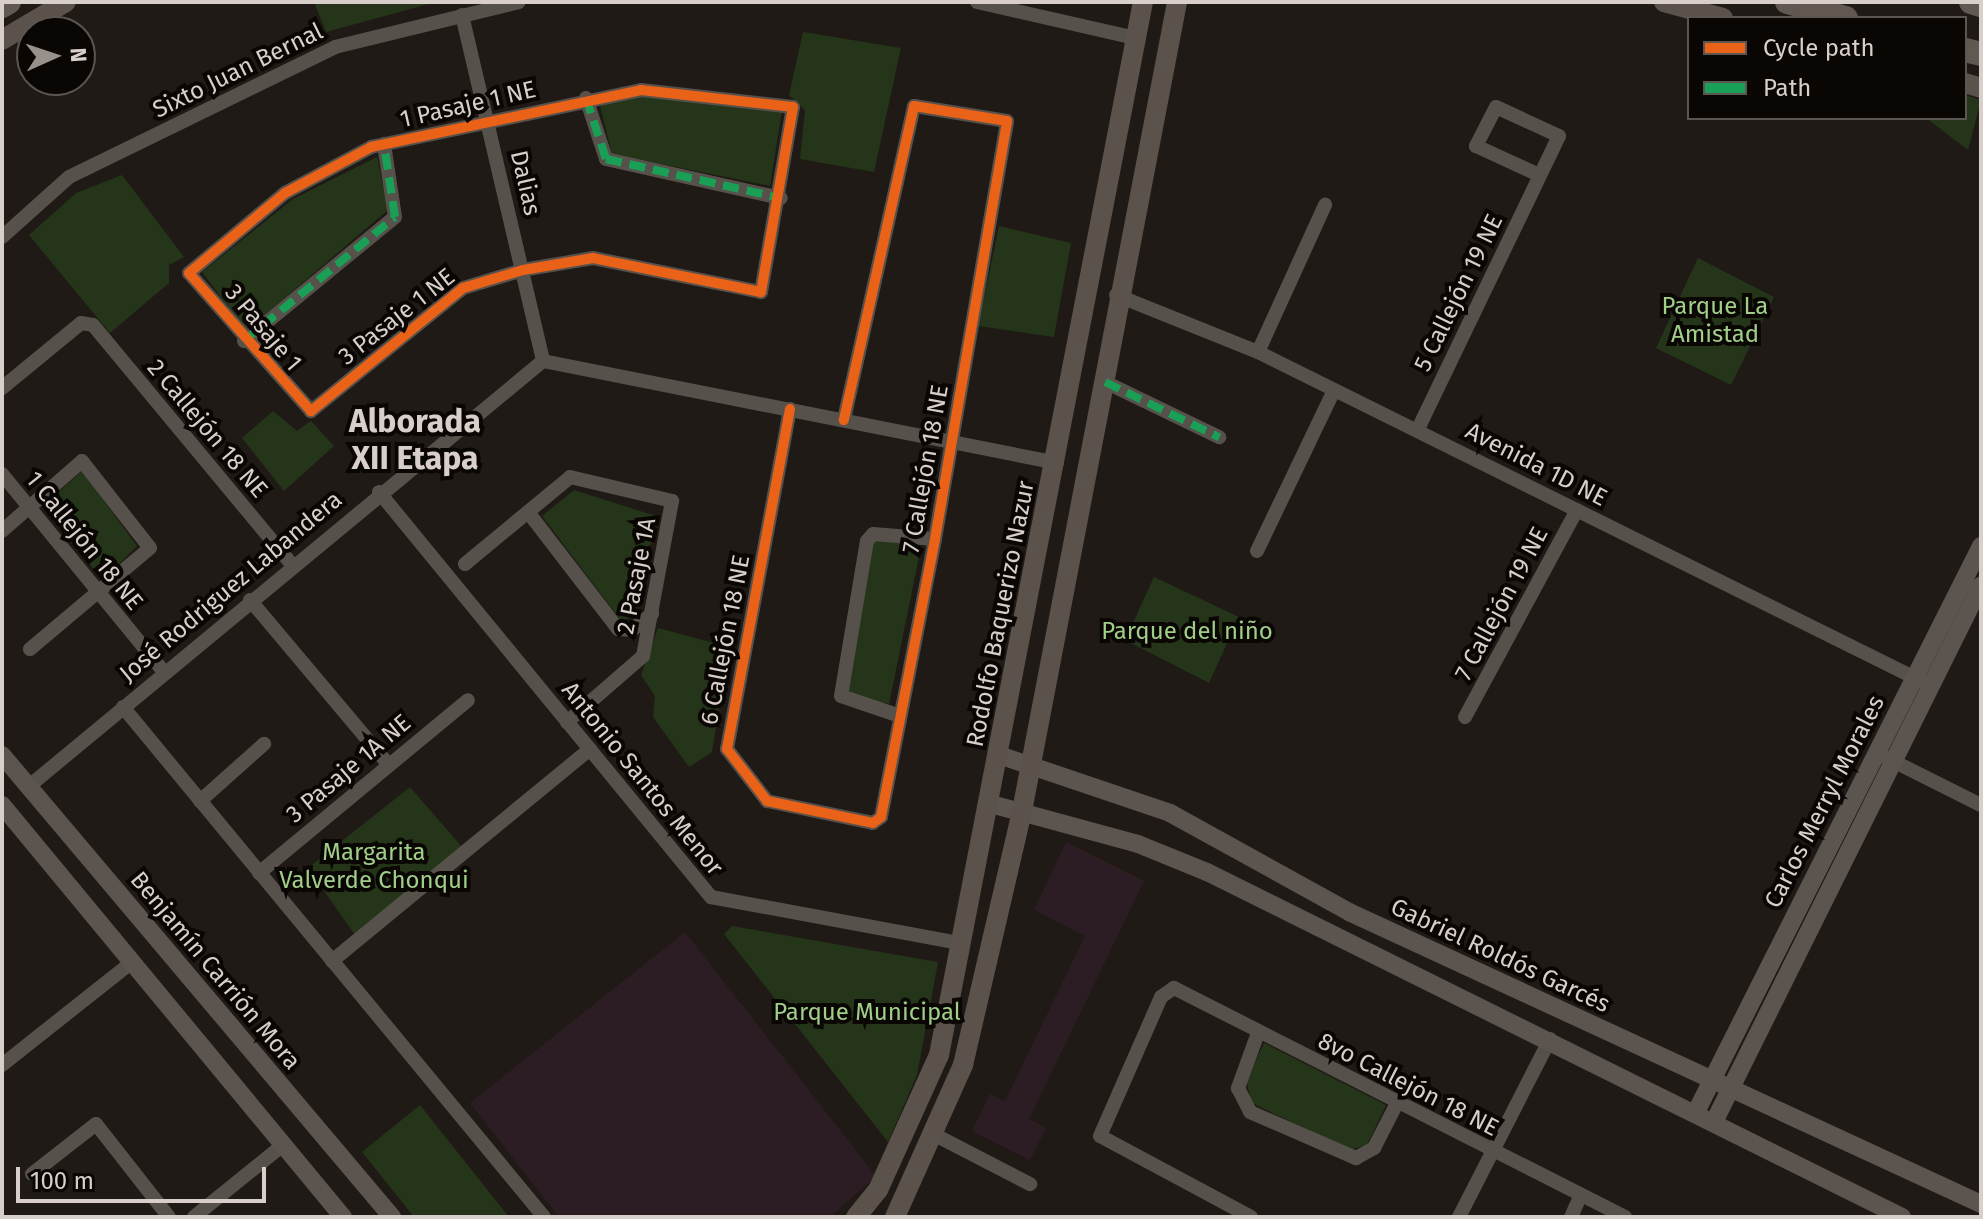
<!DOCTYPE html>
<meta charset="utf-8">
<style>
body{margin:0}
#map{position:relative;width:1983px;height:1219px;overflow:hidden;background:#201a16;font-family:"Fira Sans",sans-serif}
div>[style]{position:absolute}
.commercial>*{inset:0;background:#2c1d24}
.green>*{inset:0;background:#243519}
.street>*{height:14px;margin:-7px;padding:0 7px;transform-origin:7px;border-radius:7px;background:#57514c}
.secondary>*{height:18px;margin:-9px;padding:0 9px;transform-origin:9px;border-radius:9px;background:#5c544e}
.primary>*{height:20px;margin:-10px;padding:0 10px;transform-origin:10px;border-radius:10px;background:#5b524c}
.highway>*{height:24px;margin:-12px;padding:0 12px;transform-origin:12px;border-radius:12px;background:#615852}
.quiet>*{height:8px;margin-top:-4px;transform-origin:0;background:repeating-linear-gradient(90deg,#1a9f57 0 16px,transparent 0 24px)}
.cycleway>*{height:10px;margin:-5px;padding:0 5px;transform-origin:5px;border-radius:5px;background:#ea6118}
span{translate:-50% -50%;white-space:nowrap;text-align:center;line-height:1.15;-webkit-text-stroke:8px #0a0604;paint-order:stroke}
.street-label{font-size:24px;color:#d8cfca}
.park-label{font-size:24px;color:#a0ce88}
.district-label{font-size:32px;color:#d8cfca;font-weight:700}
.frame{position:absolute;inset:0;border:4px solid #d8cfca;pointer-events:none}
.legend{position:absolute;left:1687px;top:16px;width:280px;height:104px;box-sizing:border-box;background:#0a0604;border:2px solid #5c5653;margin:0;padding:10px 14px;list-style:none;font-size:24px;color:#d8cfca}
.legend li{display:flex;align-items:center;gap:16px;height:40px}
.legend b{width:40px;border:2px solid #5c5653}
.north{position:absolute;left:16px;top:16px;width:80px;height:80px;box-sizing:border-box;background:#0a0604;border:2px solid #5c5653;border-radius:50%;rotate:87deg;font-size:22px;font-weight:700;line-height:32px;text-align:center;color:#d8cfca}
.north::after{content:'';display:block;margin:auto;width:28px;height:36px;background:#98908b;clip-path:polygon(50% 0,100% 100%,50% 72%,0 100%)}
.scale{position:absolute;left:16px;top:1167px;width:250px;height:36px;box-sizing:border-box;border:4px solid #d8cfca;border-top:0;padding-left:10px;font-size:24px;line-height:28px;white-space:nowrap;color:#d8cfca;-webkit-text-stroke:6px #0a0604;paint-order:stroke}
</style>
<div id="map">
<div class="commercial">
<div style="clip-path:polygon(1066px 842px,1144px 881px,1029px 1119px,1046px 1128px,1030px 1160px,972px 1131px,990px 1094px,1005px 1101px,1085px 936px,1034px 910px)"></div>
<div style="clip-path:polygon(685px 932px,876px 1176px,830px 1217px,559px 1217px,470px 1103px)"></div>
</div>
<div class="green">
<div style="clip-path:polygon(314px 2px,436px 2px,326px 32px)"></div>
<div style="clip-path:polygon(803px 32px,901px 48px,874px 172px,800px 159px,805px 110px,789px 95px)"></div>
<div style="clip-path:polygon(642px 95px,782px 111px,770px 186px,612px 154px,599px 102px)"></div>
<div style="clip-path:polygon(1965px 95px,1981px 100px,1968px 150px,1926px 118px,1965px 118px)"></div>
<div style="clip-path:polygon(377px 157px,388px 210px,246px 331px,202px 272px,293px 199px)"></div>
<div style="clip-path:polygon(122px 175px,184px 257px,169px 265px,169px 283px,110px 333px,29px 235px,76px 193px)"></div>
<div style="clip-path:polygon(999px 226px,1071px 243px,1054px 337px,978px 326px)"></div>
<div style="clip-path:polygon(1698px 258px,1774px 297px,1731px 385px,1656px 348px)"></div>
<div style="clip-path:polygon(273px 411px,297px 431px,311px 421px,334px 446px,284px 491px,242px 438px)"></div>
<div style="clip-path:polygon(82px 471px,137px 546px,103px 580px,42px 507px)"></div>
<div style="clip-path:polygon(574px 490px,656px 516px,637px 612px,622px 622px,542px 516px)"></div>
<div style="clip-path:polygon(872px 536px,921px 547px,889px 704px,839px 694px)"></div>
<div style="clip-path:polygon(1154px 577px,1239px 617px,1209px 683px,1125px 640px)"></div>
<div style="clip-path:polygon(658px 628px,729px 647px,712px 752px,689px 767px,653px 717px,655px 696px,641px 675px)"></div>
<div style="clip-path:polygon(410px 787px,462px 847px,355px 935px,308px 868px)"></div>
<div style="clip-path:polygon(732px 926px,938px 962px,917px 1075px,888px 1142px,724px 934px)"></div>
<div style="clip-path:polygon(1264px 1043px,1386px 1105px,1367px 1145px,1350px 1150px,1252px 1103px,1246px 1081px)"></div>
<div style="clip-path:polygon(420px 1105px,509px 1217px,414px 1217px,362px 1152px)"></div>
</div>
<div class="street">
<div style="left:977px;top:2px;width:163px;rotate:12.8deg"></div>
<div style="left:462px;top:15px;width:355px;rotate:76.8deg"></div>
<div style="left:641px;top:90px;width:153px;rotate:6.4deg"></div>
<div style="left:793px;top:107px;width:188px;rotate:99.8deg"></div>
<div style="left:761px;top:292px;width:171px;rotate:-168.6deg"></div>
<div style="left:593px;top:258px;width:71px;rotate:170.3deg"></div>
<div style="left:523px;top:270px;width:63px;rotate:163.3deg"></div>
<div style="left:463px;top:288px;width:196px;rotate:141deg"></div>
<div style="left:311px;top:411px;width:184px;rotate:-131.5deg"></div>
<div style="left:189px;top:273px;width:125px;rotate:-39.8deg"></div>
<div style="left:285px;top:193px;width:98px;rotate:-28.1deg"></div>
<div style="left:371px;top:147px;width:276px;rotate:-11.9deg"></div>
<div style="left:586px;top:98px;width:64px;rotate:71.8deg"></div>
<div style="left:606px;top:159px;width:179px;rotate:12.6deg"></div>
<div style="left:2px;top:237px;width:90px;rotate:-41.8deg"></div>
<div style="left:69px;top:177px;width:296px;rotate:-26deg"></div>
<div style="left:335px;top:47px;width:189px;rotate:-13.7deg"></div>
<div style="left:1116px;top:295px;width:153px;rotate:21.9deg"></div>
<div style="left:1258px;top:352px;width:742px;rotate:26.39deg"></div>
<div style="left:244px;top:341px;width:195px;rotate:-39.4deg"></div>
<div style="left:395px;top:217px;width:74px;rotate:-98.6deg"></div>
<div style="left:1258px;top:352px;width:162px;rotate:-65.5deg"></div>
<div style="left:1105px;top:382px;width:127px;rotate:25.8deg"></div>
<div style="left:2px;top:388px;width:102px;rotate:-39.4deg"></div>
<div style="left:81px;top:323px;width:12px;rotate:9deg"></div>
<div style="left:93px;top:325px;width:312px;rotate:50.3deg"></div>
<div style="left:790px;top:409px;width:346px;rotate:100.5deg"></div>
<div style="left:727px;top:749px;width:66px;rotate:52.4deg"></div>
<div style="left:767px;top:801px;width:108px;rotate:11.7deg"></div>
<div style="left:873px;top:823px;width:10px;rotate:-37deg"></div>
<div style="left:881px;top:817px;width:283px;rotate:-79deg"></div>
<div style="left:935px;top:539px;width:424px;rotate:-80.2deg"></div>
<div style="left:1007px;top:121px;width:94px;rotate:-170.8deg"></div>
<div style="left:914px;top:106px;width:322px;rotate:102.6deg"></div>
<div style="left:1418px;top:429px;width:325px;rotate:-64.3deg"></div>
<div style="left:1559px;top:136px;width:69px;rotate:-155.3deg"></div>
<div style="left:1496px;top:107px;width:44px;rotate:117.1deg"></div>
<div style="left:1476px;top:146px;width:69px;rotate:24.7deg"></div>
<div style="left:2px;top:474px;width:256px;rotate:50.7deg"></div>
<div style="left:379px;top:492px;width:524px;rotate:50.66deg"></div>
<div style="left:711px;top:897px;width:253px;rotate:10.5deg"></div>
<div style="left:528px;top:512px;width:148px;rotate:52.4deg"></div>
<div style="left:618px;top:629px;width:14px;rotate:4deg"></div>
<div style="left:632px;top:630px;width:26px;rotate:-39deg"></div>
<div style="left:2px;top:531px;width:106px;rotate:-41.2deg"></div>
<div style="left:82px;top:461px;width:110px;rotate:52deg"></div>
<div style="left:150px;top:548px;width:157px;rotate:139.9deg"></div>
<div style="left:1257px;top:551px;width:178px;rotate:-64.4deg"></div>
<div style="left:465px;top:564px;width:136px;rotate:-39.6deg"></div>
<div style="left:570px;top:477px;width:105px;rotate:13.2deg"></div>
<div style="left:672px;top:501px;width:158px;rotate:100.6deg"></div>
<div style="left:643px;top:656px;width:101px;rotate:139deg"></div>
<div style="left:250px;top:600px;width:214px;rotate:49.9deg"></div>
<div style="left:123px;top:707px;width:661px;rotate:50.46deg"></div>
<div style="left:900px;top:716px;width:62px;rotate:-161.3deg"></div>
<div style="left:841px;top:696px;width:157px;rotate:-80.5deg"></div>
<div style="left:867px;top:541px;width:9px;rotate:-49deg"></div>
<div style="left:873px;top:534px;width:62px;rotate:4.6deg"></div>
<div style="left:1465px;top:717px;width:235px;rotate:-61.6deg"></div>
<div style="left:1885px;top:757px;width:107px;rotate:26.6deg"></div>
<div style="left:28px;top:787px;width:668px;rotate:-39.6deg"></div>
<div style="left:543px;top:361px;width:524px;rotate:11.22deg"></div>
<div style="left:200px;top:801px;width:86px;rotate:-41.7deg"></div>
<div style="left:259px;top:873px;width:271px;rotate:-39.6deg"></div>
<div style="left:332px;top:961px;width:334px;rotate:-39.4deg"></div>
<div style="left:1258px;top:1033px;width:59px;rotate:110deg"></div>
<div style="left:1238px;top:1088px;width:27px;rotate:63deg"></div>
<div style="left:1250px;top:1112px;width:116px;rotate:23.5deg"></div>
<div style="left:1356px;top:1158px;width:21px;rotate:-29deg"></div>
<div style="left:1374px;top:1148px;width:51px;rotate:-62.9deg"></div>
<div style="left:2px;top:1065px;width:166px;rotate:-38.4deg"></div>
<div style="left:937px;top:1136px;width:105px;rotate:27.3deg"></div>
<div style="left:32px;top:1174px;width:81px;rotate:-38deg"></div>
<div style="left:96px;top:1124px;width:118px;rotate:51.9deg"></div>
<div style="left:194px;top:1217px;width:116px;rotate:-39deg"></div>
<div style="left:1251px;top:1217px;width:171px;rotate:-151.8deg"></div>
<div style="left:1100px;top:1136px;width:152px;rotate:-66.3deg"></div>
<div style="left:1161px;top:997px;width:16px;rotate:-35deg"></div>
<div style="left:1174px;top:988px;width:506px;rotate:26.92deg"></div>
<div style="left:1459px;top:1217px;width:200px;rotate:-62.9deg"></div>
<div style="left:1571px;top:1217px;width:24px;rotate:-66deg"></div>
</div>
<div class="secondary">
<div style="left:2px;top:755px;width:605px;rotate:49.83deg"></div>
<div style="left:999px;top:755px;width:181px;rotate:18.7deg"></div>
<div style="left:1170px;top:813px;width:205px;rotate:28.9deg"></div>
<div style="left:1349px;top:912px;width:696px;rotate:24.8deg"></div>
<div style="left:991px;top:804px;width:152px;rotate:15.2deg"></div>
<div style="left:1138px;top:844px;width:74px;rotate:22.1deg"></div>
<div style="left:1207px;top:872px;width:776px;rotate:26.4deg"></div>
<div style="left:2px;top:805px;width:535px;rotate:50.39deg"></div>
<div style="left:1696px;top:1112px;width:634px;rotate:-63.27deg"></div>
<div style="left:1715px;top:1120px;width:597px;rotate:-63.56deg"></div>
</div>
<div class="primary">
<div style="left:1664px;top:2px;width:61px;rotate:15.2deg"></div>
<div style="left:2px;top:40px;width:74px;rotate:-30.7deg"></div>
<div style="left:1965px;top:83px;width:17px;rotate:17deg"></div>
<div style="left:856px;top:1217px;width:35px;rotate:-51deg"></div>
<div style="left:878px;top:1190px;width:148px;rotate:-65.7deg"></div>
<div style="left:939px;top:1055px;width:1073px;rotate:-79.04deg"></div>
<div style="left:895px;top:1217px;width:167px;rotate:-65.9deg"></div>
<div style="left:963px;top:1065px;width:261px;rotate:-76.9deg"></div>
<div style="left:1022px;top:811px;width:824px;rotate:-79.15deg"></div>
</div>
<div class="highway">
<div style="left:1787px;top:2px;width:61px;rotate:15.2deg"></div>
<div style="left:1971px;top:2px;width:10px;rotate:17deg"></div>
<div style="left:2px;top:6px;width:8px;rotate:-30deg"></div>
<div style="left:1965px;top:50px;width:16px;rotate:14deg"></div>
</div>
<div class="quiet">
<div style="left:586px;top:98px;width:64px;rotate:71.8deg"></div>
<div style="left:606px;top:159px;width:179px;rotate:12.6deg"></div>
<div style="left:244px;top:341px;width:195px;rotate:-39.4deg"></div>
<div style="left:395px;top:217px;width:74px;rotate:-98.6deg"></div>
<div style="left:1105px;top:382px;width:127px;rotate:25.8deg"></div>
</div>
<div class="cycleway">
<div style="left:641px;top:90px;width:153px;rotate:6.4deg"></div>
<div style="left:793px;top:107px;width:188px;rotate:99.8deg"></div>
<div style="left:761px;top:292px;width:171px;rotate:-168.6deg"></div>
<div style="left:593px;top:258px;width:71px;rotate:170.3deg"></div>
<div style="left:523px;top:270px;width:63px;rotate:163.3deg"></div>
<div style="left:463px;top:288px;width:196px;rotate:141deg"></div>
<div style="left:311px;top:411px;width:184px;rotate:-131.5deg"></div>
<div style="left:189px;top:273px;width:125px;rotate:-39.8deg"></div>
<div style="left:285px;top:193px;width:98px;rotate:-28.1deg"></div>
<div style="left:371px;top:147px;width:276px;rotate:-11.9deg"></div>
<div style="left:790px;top:409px;width:346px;rotate:100.5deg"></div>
<div style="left:727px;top:749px;width:66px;rotate:52.4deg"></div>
<div style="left:767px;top:801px;width:108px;rotate:11.7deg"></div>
<div style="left:873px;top:823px;width:10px;rotate:-37deg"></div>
<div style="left:881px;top:817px;width:283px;rotate:-79deg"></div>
<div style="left:935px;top:539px;width:424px;rotate:-80.2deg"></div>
<div style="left:1007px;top:121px;width:94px;rotate:-170.8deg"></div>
<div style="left:914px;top:106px;width:322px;rotate:102.6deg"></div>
</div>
<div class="street-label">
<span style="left:238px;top:71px;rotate:-26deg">Sixto Juan Bernal</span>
<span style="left:468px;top:105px;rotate:-13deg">1 Pasaje 1 NE</span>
<span style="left:525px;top:183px;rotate:77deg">Dalias</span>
<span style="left:1459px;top:293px;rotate:-64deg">5 Callejón 19 NE</span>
<span style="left:397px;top:317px;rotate:-38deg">3 Pasaje 1 NE</span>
<span style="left:263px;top:328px;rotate:50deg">3 Pasaje 1</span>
<span style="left:207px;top:429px;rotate:50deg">2 Callejón 18 NE</span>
<span style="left:1536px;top:465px;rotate:27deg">Avenida 1D NE</span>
<span style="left:926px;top:469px;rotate:-80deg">7 Callejón 18 NE</span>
<span style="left:84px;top:541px;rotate:51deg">1 Callejón 18 NE</span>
<span style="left:637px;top:576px;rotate:-79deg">2 Pasaje 1A</span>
<span style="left:231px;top:587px;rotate:-40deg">José Rodriguez Labandera</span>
<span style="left:1502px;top:604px;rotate:-62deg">7 Callejón 19 NE</span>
<span style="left:1001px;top:614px;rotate:-79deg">Rodolfo Baquerizo Nazur</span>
<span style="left:726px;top:640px;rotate:-79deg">6 Callejón 18 NE</span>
<span style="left:349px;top:769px;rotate:-40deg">3 Pasaje 1A NE</span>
<span style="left:642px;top:779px;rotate:51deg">Antonio Santos Menor</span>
<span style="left:1825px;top:802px;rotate:-63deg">Carlos Merryl Morales</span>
<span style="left:1500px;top:956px;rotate:25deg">Gabriel Roldós Garcés</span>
<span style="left:215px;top:971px;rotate:50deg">Benjamín Carrión Mora</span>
<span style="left:1408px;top:1085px;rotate:27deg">8vo Callejón 18 NE</span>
</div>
<div class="park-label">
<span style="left:1715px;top:321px">Parque La<br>Amistad</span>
<span style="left:1187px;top:632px">Parque del niño</span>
<span style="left:374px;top:867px">Margarita<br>Valverde Chonqui</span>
<span style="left:867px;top:1013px">Parque Municipal</span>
</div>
<div class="district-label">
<span style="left:415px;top:440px">Alborada<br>XII Etapa</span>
</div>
<div class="frame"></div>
<ul class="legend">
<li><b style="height:10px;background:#ea6118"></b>Cycle path</li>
<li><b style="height:10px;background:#1a9f57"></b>Path</li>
</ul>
<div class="north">N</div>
<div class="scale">100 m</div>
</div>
